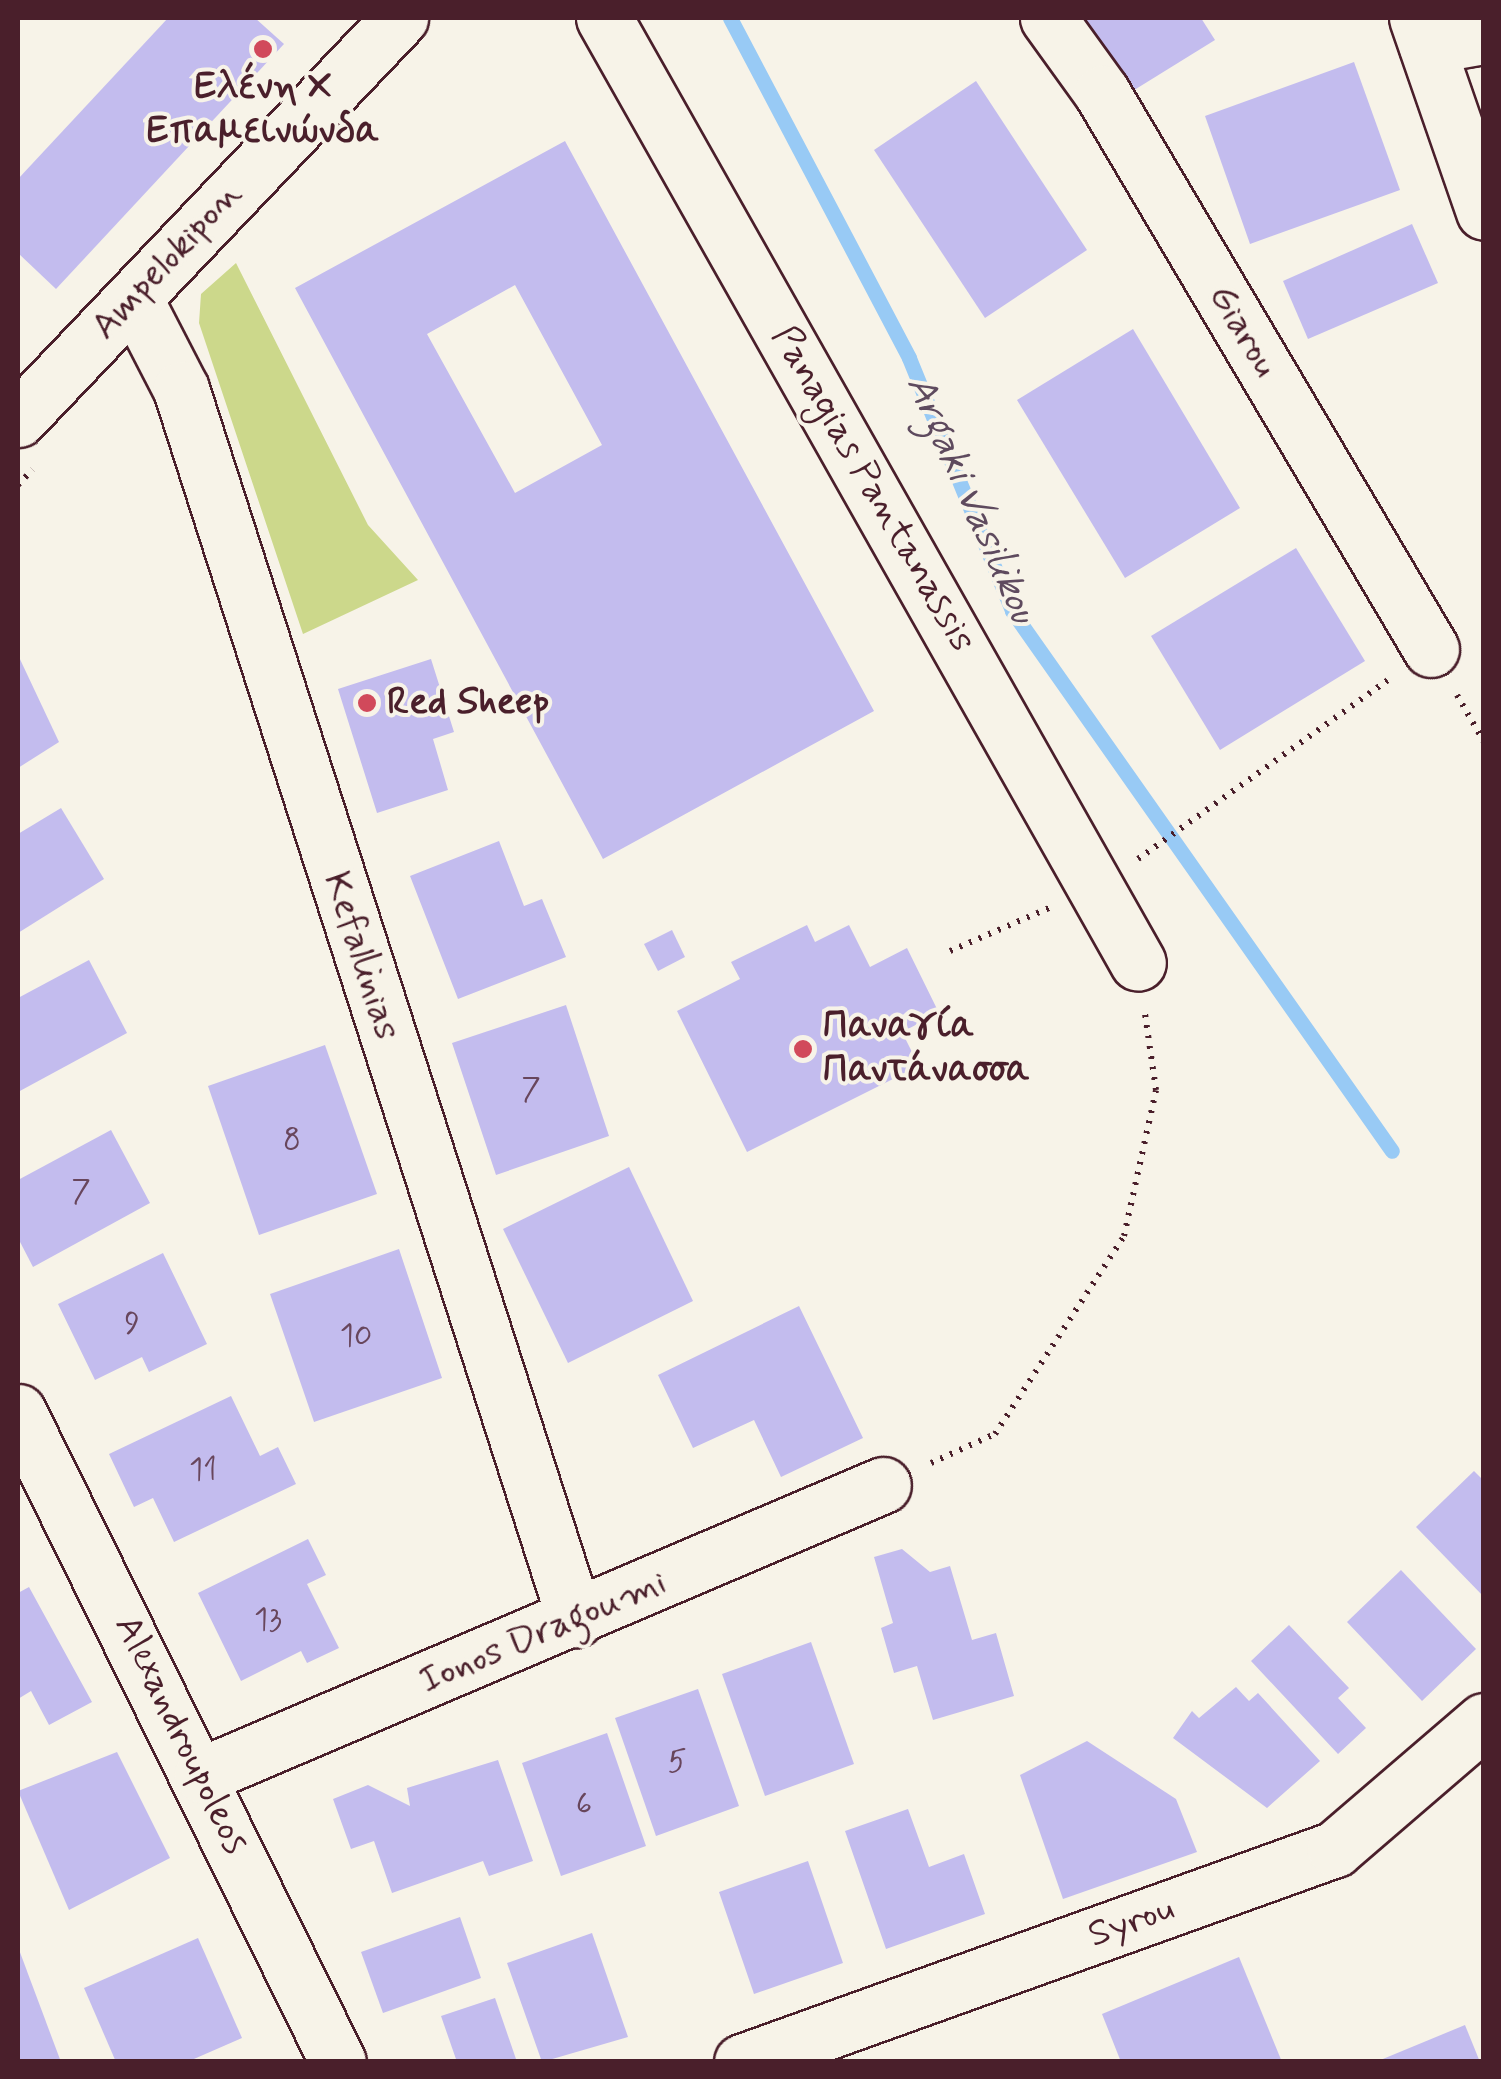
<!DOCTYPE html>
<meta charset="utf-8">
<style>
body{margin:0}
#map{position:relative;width:1501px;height:2079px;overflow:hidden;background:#f7f3e8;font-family:Mynerve,sans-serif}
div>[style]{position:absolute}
.green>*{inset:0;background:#ccd88b}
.stream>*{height:15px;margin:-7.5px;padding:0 7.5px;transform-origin:7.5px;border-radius:7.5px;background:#98caf5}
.building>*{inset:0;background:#c3bcee}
.path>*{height:6px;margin-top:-3px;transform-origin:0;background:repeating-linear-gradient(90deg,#4a1f2b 0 2.5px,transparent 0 10.5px)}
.roads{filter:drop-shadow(2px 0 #4a1f2b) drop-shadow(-2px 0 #4a1f2b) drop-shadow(0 2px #4a1f2b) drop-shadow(0 -2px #4a1f2b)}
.minor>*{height:55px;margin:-27.5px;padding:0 27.5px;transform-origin:27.5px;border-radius:27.5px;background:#f7f3e8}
.dots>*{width:28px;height:28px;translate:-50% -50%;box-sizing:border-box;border:5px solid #f7f3e8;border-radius:50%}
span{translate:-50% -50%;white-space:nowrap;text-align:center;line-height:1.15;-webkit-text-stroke:8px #f7f3e8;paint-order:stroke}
.number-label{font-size:32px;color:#68465c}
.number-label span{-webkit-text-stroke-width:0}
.poi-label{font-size:38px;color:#4a1f2b;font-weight:700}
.left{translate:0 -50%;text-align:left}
.street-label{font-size:38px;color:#4a1f2b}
.water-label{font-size:40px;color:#5e4a5e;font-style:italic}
.frame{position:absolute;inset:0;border:20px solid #4a1f2b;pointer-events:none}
</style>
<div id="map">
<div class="green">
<div style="clip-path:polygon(236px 263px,368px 525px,418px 580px,303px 634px,199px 323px,201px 294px)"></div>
</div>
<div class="stream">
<div style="left:730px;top:18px;width:384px;rotate:62.2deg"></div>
<div style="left:909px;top:358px;width:273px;rotate:67.8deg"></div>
<div style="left:1012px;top:611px;width:660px;rotate:54.87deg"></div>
</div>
<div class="building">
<div style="clip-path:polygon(168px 18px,255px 18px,284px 44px,56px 289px,18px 253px,18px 179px)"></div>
<div style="clip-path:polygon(1084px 18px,1201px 18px,1215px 40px,1131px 92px)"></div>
<div style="clip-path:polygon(1354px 62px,1400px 190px,1250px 244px,1205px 116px)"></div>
<div style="clip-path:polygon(976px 81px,1087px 250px,985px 318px,874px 150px)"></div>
<div style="clip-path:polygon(evenodd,565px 141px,874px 711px,603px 859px,295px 288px,565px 141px,515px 285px,602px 445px,515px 493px,427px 334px,515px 285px)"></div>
<div style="clip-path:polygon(1412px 224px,1438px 283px,1308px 339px,1283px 281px)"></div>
<div style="clip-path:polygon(1133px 329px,1240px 508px,1125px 578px,1017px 400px)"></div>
<div style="clip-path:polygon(1296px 548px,1365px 661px,1220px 750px,1151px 636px)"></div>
<div style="clip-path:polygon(18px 655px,59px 742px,18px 768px)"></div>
<div style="clip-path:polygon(431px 659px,454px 732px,433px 739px,448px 790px,377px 813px,338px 689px)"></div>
<div style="clip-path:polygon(61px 808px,104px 879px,18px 933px,18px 834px)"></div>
<div style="clip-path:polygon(499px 841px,524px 906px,542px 899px,566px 957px,458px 999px,410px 876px)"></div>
<div style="clip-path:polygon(807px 925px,815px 942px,849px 925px,870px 967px,907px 948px,939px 1013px,902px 1032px,919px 1066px,747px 1152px,677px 1011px,740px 979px,731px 962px)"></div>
<div style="clip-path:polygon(672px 930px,685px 957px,658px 971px,644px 944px)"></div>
<div style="clip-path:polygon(89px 960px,127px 1033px,18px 1092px,18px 998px)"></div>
<div style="clip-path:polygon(566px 1005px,609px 1136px,496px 1175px,452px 1043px)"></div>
<div style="clip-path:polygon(325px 1045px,377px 1194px,259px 1235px,208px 1086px)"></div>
<div style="clip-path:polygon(111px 1130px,150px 1203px,33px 1267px,18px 1238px,18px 1180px)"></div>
<div style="clip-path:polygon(629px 1167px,693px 1301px,568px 1363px,503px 1229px)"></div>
<div style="clip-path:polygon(399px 1249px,442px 1378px,314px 1422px,270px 1294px)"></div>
<div style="clip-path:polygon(163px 1253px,207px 1344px,149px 1372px,142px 1357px,95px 1380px,58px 1304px)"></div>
<div style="clip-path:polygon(799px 1306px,863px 1438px,781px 1477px,754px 1420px,693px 1448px,658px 1375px)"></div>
<div style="clip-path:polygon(231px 1396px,260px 1456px,278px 1447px,296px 1484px,174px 1542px,153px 1498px,134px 1507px,109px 1454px)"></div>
<div style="clip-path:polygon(1474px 1471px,1484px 1481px,1484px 1597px,1416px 1527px)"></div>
<div style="clip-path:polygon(308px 1539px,326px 1575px,307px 1584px,339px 1648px,307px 1663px,301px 1651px,241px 1681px,198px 1593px)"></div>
<div style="clip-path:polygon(902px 1549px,930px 1572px,950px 1566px,972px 1640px,996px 1633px,1014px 1696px,933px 1720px,917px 1666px,894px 1673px,881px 1628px,893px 1623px,874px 1557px)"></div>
<div style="clip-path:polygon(1401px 1570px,1476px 1649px,1422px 1701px,1347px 1622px)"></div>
<div style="clip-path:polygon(29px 1587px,92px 1702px,49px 1725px,31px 1691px,18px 1699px,18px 1593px)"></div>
<div style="clip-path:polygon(1289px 1625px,1349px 1688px,1338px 1698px,1366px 1728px,1338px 1754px,1251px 1661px)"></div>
<div style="clip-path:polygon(811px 1642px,854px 1764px,765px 1796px,722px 1674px)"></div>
<div style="clip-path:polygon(1236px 1687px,1249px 1701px,1258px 1693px,1320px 1761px,1267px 1808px,1173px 1738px,1192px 1711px,1199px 1718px)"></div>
<div style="clip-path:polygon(698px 1689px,739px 1806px,656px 1836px,615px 1718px)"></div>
<div style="clip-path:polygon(607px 1733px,646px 1846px,561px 1876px,522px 1763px)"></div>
<div style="clip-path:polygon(1087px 1741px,1176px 1799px,1197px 1852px,1063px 1899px,1020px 1775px)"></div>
<div style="clip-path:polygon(117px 1752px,170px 1858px,69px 1910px,18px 1791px)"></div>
<div style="clip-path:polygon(498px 1760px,533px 1861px,489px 1876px,483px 1861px,392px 1893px,374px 1841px,351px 1849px,333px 1799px,368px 1785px,410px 1806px,407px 1788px)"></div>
<div style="clip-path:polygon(908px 1809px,929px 1867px,964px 1854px,985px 1914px,886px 1949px,845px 1831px)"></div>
<div style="clip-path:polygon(808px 1861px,843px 1963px,754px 1994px,719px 1892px)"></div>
<div style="clip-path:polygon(460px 1917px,481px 1978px,383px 2013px,361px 1952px)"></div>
<div style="clip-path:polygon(592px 1933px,628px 2037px,542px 2062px,507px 1963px)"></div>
<div style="clip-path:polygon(198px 1938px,242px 2038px,187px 2062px,116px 2062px,84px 1988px)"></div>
<div style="clip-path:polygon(18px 1947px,61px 2062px,18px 2062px)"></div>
<div style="clip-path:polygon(1239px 1957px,1282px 2062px,1121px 2062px,1102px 2014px)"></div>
<div style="clip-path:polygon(495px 1998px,517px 2062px,457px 2062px,441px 2016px)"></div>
<div style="clip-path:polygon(1465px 2025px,1480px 2062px,1378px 2062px,1378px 2061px)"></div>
</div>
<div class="path">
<div style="left:18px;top:485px;width:21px;rotate:-47deg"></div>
<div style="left:1457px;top:695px;width:54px;rotate:60.1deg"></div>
<div style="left:1138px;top:859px;width:307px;rotate:-35.6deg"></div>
<div style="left:950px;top:951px;width:108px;rotate:-23.5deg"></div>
<div style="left:931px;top:1463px;width:70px;rotate:-24.4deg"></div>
<div style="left:995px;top:1434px;width:236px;rotate:-56.9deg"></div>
<div style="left:1124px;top:1236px;width:149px;rotate:-77.6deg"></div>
<div style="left:1156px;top:1090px;width:77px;rotate:-98.2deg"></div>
</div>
<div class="roads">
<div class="minor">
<div style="left:604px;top:18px;width:1085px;rotate:60.53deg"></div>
<div style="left:1048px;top:18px;width:92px;rotate:54.2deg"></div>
<div style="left:1102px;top:93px;width:646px;rotate:59.39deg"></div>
<div style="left:1417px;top:18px;width:205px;rotate:70.9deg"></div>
<div style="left:1427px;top:46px;width:58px;rotate:-10deg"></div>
<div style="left:134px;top:298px;width:102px;rotate:62.7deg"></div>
<div style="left:181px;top:389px;width:1292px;rotate:72.24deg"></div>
<div style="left:18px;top:419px;width:554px;rotate:-46.39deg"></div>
<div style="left:18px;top:1412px;width:724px;rotate:63.79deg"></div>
<div style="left:202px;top:1775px;width:740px;rotate:-23.07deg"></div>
<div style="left:742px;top:2062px;width:630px;rotate:-19.76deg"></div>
<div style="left:1335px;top:1849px;width:196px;rotate:-40.7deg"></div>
</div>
</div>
<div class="dots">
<div style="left:263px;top:49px;background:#d1495b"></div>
<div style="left:367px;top:703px;background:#d1495b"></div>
<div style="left:803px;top:1049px;background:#d1495b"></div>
</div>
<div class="number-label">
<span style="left:531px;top:1090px">7</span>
<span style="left:292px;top:1140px">8</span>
<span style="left:81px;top:1192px">7</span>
<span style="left:132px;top:1324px">9</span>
<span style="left:356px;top:1336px">10</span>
<span style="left:203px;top:1470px">11</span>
<span style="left:268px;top:1620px">13</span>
<span style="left:677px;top:1762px">5</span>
<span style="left:584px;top:1804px">6</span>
</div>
<div class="poi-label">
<span style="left:263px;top:110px">Ελένη Χ<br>Επαμεινώνδα</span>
<span class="left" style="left:387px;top:703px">Red Sheep</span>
<span class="left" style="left:823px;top:1049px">Παναγία<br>Παντάνασσα</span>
</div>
<div class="street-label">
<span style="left:167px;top:261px;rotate:-47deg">Ampelokipon</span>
<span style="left:1243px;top:331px;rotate:59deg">Giarou</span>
<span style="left:873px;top:489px;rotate:60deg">Panagias Pantanassis</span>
<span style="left:361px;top:956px;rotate:72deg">Kefallinias</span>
<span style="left:543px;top:1632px;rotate:-23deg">Ionos Dragoumi</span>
<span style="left:181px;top:1735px;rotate:64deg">Alexandroupoleos</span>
<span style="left:1131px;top:1922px;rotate:-20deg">Syrou</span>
</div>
<div class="water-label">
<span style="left:971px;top:499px;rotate:66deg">Argaki Vasilikou</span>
</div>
<div class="frame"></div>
</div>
